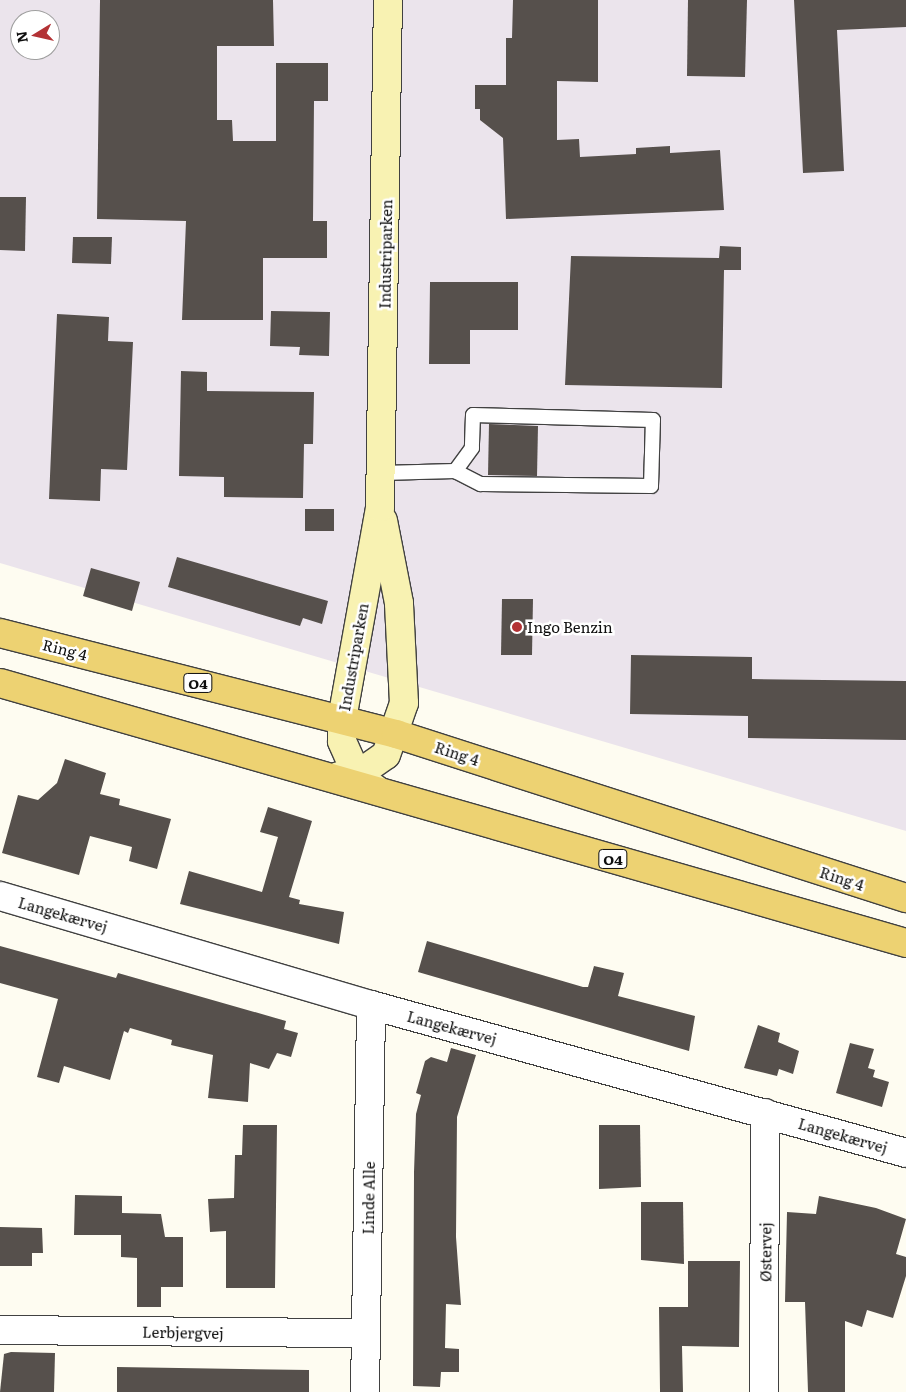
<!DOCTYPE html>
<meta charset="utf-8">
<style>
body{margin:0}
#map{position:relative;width:906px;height:1392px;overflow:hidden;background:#fefcf1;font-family:Literata,serif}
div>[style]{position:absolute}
.industrial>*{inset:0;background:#ebe4ec}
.building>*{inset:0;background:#56504c}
.roads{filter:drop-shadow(1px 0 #414141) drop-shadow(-1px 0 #414141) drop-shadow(0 1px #414141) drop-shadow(0 -1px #414141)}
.lane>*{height:14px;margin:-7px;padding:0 7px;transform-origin:7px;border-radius:7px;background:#fff}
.street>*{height:28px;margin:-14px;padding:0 14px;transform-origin:14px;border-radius:14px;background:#fff}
.secondary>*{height:28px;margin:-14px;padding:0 14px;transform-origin:14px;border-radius:14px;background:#f8f2b2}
.primary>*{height:28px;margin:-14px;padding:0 14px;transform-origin:14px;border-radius:14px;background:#edd272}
.dots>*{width:14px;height:14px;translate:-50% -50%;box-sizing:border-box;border:2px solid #fff;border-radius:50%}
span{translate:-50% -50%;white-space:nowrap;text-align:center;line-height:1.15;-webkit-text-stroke:5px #fff;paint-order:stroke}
.shield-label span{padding:1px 4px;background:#fff;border:1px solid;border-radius:4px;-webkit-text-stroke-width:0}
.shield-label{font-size:14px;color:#0e0e0e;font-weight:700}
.street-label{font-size:15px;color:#0e0e0e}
.poi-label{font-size:15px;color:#0e0e0e}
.left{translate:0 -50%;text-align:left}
.north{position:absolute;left:10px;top:10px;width:50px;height:50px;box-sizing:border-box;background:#fff;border:1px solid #9f9f9f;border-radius:50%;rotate:261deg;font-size:14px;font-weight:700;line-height:20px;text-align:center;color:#0e0e0e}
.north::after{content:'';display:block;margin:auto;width:18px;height:22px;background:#b33235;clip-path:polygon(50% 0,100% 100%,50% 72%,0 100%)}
</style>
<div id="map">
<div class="industrial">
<div style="clip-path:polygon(evenodd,0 0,906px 0,906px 831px,0 563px,0 0,20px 20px,50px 20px,50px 50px,20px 50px,20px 20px)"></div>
</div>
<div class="building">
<div style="clip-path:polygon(100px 0,273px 0,274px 46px,217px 46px,217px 120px,232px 120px,233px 141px,276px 141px,276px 63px,328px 63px,328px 101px,314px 101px,313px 221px,327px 221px,327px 258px,263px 258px,263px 320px,182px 320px,186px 221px,97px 219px)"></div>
<div style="clip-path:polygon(513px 0,598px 0,598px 82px,557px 81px,557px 140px,579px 139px,580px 157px,636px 154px,636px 148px,670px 146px,670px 153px,720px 150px,724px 210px,506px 219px,503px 138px,480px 120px,480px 109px,475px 109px,475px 85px,506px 85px,506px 38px,512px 38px)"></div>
<div style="clip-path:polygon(688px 0,747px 0,745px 77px,687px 76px)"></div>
<div style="clip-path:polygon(794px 0,906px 0,906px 27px,837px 30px,844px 171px,803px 173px)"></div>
<div style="clip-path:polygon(0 197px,26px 197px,25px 251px,0 250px)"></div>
<div style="clip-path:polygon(73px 237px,112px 237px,111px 264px,72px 263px)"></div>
<div style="clip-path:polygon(720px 246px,741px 247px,741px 270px,724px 270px,722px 388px,565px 385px,571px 256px,719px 258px)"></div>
<div style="clip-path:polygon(430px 282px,518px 282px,518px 330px,470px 330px,470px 364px,429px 364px)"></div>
<div style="clip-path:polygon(271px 311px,330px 312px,329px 356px,299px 355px,300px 347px,270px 346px)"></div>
<div style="clip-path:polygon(57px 314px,109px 317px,108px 341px,133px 342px,127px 470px,101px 469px,100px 501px,49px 499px)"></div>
<div style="clip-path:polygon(181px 371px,207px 372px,207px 391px,314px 392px,313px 444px,304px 444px,303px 498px,224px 497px,224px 477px,179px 476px)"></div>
<div style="clip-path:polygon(489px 424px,538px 426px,537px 476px,488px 475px)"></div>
<div style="clip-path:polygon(305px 509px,334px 509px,334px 531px,305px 531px)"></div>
<div style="clip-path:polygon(177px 557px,328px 601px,322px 624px,303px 618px,300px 626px,168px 587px)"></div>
<div style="clip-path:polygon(91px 568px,140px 582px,132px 611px,83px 596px)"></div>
<div style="clip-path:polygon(502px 599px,533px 599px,532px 655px,501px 655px)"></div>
<div style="clip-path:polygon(631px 655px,752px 657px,752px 679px,906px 681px,906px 740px,748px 738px,748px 716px,630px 714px)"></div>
<div style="clip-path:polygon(65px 759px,106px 773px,100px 794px,120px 799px,119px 805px,171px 819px,157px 869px,129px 861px,132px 847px,90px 836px,79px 875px,2px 853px,18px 795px,38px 800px,57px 783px)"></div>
<div style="clip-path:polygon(268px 807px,312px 821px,289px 897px,300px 900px,299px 904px,344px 912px,339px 944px,180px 904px,189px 871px,262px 892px,278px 837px,260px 832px)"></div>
<div style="clip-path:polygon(427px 941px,583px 987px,588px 987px,594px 966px,624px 973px,618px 996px,695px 1016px,689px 1051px,418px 972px)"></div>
<div style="clip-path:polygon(0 946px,116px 978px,118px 973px,286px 1021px,284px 1029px,298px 1033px,291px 1057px,277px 1053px,269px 1069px,250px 1063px,248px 1102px,208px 1098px,213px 1055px,171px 1045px,172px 1040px,130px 1028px,128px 1033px,124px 1031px,110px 1080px,64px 1066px,59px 1083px,37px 1077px,58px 999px,0 983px)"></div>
<div style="clip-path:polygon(758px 1025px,780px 1033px,778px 1042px,799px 1051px,793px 1074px,779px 1069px,777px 1076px,744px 1068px)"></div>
<div style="clip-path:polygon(850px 1043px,874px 1049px,868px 1068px,875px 1070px,873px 1077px,889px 1082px,882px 1107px,836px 1093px)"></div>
<div style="clip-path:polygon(451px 1048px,476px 1055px,457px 1117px,456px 1237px,461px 1305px,446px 1304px,445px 1348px,459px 1349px,459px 1372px,441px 1372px,440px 1387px,413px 1386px,414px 1172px,416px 1114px,421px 1095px,416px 1093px,425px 1061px,431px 1057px,447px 1062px)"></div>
<div style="clip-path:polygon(243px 1125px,277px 1125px,275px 1288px,226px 1288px,226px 1231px,210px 1232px,208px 1199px,234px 1198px,235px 1155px,242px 1155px)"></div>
<div style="clip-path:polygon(599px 1125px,640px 1125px,641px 1187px,599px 1189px)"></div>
<div style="clip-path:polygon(75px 1195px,122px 1196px,122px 1213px,161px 1214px,165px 1237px,183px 1237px,183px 1287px,161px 1287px,161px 1307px,137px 1307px,137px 1258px,121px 1257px,121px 1235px,74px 1235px)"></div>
<div style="clip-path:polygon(819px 1196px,876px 1208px,906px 1219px,896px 1254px,906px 1257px,906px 1276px,893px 1318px,867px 1310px,862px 1327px,845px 1321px,845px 1392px,808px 1392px,805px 1302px,785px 1302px,787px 1212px,816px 1214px)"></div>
<div style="clip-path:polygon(641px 1202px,683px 1202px,684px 1264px,641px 1260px)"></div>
<div style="clip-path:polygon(0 1227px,42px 1228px,43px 1253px,32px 1253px,32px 1266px,0 1266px)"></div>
<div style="clip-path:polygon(688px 1261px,740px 1261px,739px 1347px,682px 1346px,683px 1392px,660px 1392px,659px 1307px,688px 1307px)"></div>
<div style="clip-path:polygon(11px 1352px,55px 1353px,54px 1392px,0 1392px,4px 1354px)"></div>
<div style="clip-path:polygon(117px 1367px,309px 1370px,309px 1392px,117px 1392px)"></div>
</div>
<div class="roads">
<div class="lane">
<div style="left:382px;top:473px;width:73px;rotate:-1.6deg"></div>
<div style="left:455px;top:471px;width:29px;rotate:27deg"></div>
<div style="left:481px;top:484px;width:170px;rotate:0.7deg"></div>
<div style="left:651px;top:486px;width:66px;rotate:-88.3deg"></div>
<div style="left:653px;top:420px;width:180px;rotate:-178.4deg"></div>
<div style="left:473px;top:415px;width:33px;rotate:92deg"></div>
<div style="left:472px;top:448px;width:29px;rotate:126deg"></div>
</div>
<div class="street">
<div style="left:0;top:896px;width:387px;rotate:16.4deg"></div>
<div style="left:371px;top:1005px;width:555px;rotate:15.46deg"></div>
<div style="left:0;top:1330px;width:366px;rotate:0.5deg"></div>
<div style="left:365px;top:1392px;width:387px;rotate:-89.1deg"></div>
<div style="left:764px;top:1392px;width:279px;rotate:-89.8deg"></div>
</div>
<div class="secondary">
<div style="left:339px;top:776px;width:18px;rotate:-3deg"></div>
<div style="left:357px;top:775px;width:35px;rotate:-35deg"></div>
<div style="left:386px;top:755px;width:55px;rotate:-70.9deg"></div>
<div style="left:404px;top:703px;width:100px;rotate:-92.9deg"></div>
<div style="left:399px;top:603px;width:84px;rotate:-101deg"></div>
<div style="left:378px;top:791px;width:26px;rotate:-143deg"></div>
<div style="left:357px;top:775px;width:37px;rotate:-114deg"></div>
<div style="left:342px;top:741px;width:22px;rotate:-90deg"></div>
<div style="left:342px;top:719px;width:215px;rotate:-79.8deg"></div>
<div style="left:380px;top:507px;width:507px;rotate:-89.1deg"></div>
</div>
<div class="primary">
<div style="left:0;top:633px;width:409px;rotate:14.3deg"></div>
<div style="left:396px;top:734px;width:536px;rotate:17.83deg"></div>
<div style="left:0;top:683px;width:943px;rotate:16.01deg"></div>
</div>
</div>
<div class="dots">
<div style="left:517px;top:627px;background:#b33235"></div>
</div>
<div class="shield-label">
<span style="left:198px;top:683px">O4</span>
<span style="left:613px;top:859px">O4</span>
</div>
<div class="street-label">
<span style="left:385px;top:254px;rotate:-89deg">Industriparken</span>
<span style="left:65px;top:649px;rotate:14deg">Ring 4</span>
<span style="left:353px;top:657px;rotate:-80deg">Industriparken</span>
<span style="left:457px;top:753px;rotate:18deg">Ring 4</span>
<span style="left:842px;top:878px;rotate:18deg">Ring 4</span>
<span style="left:63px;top:914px;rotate:16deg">Langekærvej</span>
<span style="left:452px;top:1027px;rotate:15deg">Langekærvej</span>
<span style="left:843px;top:1135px;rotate:16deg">Langekærvej</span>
<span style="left:368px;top:1198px;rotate:-89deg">Linde Alle</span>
<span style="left:765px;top:1252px;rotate:-90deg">Østervej</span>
<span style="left:183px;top:1332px;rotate:1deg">Lerbjergvej</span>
</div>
<div class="poi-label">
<span class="left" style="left:527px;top:627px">Ingo Benzin</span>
</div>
<div class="north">N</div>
</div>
